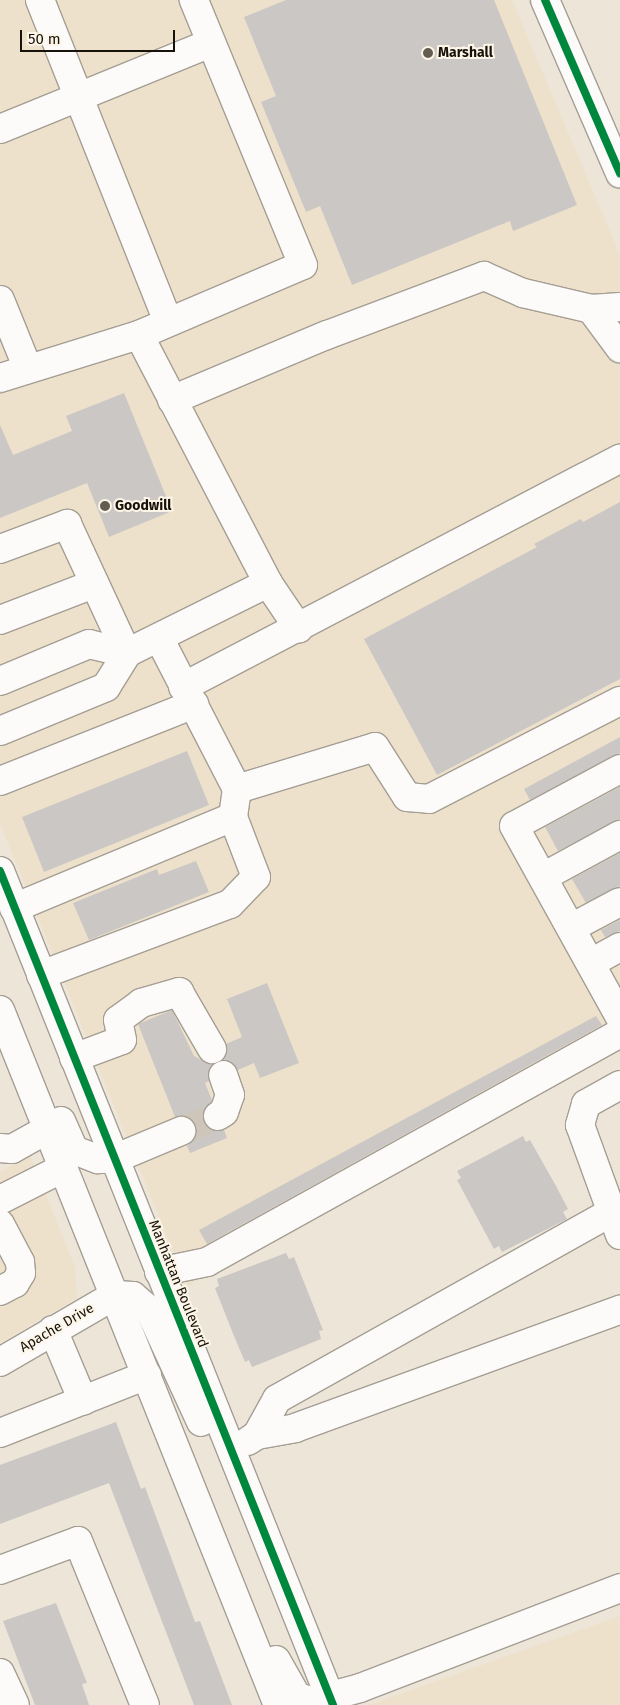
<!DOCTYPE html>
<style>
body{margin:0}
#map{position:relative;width:620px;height:1705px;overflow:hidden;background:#ede5d8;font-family:"Fira Sans",sans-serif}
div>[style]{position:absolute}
.built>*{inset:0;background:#eee1cb}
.building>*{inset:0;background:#cbc7c5}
.minor-tunnel>*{height:28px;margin-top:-14px;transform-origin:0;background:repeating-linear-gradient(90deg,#cdc6b9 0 28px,transparent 0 42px)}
.roads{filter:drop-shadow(1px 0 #a49e94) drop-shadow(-1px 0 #a49e94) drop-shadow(0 1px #a49e94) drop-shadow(0 -1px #a49e94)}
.minor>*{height:28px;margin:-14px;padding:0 14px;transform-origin:14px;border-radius:14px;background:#fcfbf9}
.cycleway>*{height:8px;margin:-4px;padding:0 4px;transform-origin:4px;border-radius:4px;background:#00873e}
.dots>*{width:14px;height:14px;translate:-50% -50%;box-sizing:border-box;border:2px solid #fdf5e7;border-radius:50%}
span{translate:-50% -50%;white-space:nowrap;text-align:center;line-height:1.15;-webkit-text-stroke:4px #fdf5e7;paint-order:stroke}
.poi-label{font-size:14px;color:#17130b;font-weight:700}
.left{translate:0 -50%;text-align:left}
.street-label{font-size:14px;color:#17130b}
.scale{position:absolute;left:20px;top:30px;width:155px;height:22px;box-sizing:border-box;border:2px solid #17130b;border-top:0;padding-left:6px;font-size:15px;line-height:18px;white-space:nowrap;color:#17130b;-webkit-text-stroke:4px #fdf5e7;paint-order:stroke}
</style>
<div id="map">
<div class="built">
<div style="clip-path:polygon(0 0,512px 0,620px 255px,620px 1050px,187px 1286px,0 824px)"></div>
<div style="clip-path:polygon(30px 1155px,75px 1267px,77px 1298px,0 1343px,0 1172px)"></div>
<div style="clip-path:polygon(620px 1616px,620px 1705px,369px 1705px)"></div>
</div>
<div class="building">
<div style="clip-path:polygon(286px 0,494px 0,577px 205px,513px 231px,510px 221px,352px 285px,320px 206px,306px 212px,261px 102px,276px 96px,244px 17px)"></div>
<div style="clip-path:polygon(124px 393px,172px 511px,109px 537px,87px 483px,0 518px,0 425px,13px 455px,72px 431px,66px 416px)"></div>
<div style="clip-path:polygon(620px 502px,620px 679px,437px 775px,364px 639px,537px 547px,534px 544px,581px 519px,583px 522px)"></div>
<div style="clip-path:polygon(620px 737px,620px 753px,530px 800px,524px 789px)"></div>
<div style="clip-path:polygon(187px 751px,209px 805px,44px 872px,22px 817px)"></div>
<div style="clip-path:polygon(620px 787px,620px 819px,558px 851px,545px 827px)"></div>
<div style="clip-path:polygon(620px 853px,620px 886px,586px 903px,572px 879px)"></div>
<div style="clip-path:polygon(196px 861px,209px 892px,89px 940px,73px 903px,157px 869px,159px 875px)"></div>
<div style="clip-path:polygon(620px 920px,620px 931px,605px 937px,601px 930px)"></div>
<div style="clip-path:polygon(267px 983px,299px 1063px,260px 1078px,254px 1063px,238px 1070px,223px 1060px,226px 1044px,242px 1037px,227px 999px)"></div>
<div style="clip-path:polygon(172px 1010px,194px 1056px,211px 1065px,209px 1081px,205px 1083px,212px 1100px,202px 1117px,211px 1130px,224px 1130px,227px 1138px,190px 1153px,187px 1146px,194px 1140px,196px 1125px,190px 1118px,175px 1117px,138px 1024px)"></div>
<div style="clip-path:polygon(596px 1016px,602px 1025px,207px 1244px,199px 1230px)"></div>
<div style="clip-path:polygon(523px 1136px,526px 1142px,530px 1140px,556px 1186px,568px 1209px,563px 1212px,567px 1219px,502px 1252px,499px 1246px,494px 1249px,457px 1180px,461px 1178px,457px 1171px)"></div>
<div style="clip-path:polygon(286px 1253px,289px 1259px,294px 1257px,323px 1330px,319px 1331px,321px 1339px,252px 1367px,249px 1360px,245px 1362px,234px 1336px,215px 1288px,219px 1286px,217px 1279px)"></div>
<div style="clip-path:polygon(116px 1422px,141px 1489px,145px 1487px,195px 1622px,200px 1621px,232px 1705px,194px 1705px,109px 1483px,0 1524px,0 1465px)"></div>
<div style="clip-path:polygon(56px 1603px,87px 1683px,82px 1684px,89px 1705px,35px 1705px,3px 1621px)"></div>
</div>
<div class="minor-tunnel">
<div style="left:181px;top:1131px;width:40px;rotate:-22deg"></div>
</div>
<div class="roads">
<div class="minor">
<div style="left:40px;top:0;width:346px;rotate:68.3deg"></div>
<div style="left:545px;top:0;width:189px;rotate:66.6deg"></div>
<div style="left:0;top:129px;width:228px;rotate:-22.2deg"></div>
<div style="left:0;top:300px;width:74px;rotate:67.9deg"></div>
<div style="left:591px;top:309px;width:49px;rotate:53.4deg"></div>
<div style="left:139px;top:335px;width:178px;rotate:-23.1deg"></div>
<div style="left:303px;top:265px;width:287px;rotate:-112.4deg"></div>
<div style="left:0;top:378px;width:145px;rotate:-17.2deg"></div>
<div style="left:139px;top:335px;width:280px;rotate:62.5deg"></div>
<div style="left:268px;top:583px;width:157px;rotate:153.6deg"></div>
<div style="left:127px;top:653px;width:39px;rotate:-167deg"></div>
<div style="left:89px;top:644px;width:96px;rotate:157.4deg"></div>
<div style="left:172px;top:400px;width:168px;rotate:-22.8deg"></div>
<div style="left:327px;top:335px;width:168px;rotate:-20.6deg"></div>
<div style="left:484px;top:276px;width:43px;rotate:23.6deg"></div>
<div style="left:523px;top:293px;width:70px;rotate:13.2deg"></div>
<div style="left:591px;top:309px;width:29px;rotate:-4deg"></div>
<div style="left:0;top:549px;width:72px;rotate:-20.5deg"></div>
<div style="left:67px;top:524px;width:142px;rotate:65.1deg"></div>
<div style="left:268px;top:583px;width:55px;rotate:56deg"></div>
<div style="left:0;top:620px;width:101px;rotate:-21deg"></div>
<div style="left:183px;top:687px;width:493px;rotate:-27.6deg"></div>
<div style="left:0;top:731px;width:115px;rotate:-22.5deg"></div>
<div style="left:106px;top:687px;width:40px;rotate:-58deg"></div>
<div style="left:620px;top:769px;width:120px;rotate:151.7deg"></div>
<div style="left:514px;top:826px;width:218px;rotate:61deg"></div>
<div style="left:0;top:781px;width:209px;rotate:-21.6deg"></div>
<div style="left:237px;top:789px;width:144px;rotate:-16.9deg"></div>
<div style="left:375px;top:747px;width:59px;rotate:57.4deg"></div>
<div style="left:407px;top:797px;width:22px;rotate:5deg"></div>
<div style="left:429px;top:799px;width:215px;rotate:-27.2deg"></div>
<div style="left:0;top:871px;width:898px;rotate:68.23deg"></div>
<div style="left:543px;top:877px;width:88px;rotate:-28.6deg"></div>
<div style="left:14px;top:908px;width:237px;rotate:-22.6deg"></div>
<div style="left:233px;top:817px;width:28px;rotate:-82deg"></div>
<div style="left:237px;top:789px;width:168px;rotate:-117.3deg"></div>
<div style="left:571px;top:928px;width:55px;rotate:-28deg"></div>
<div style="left:591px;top:963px;width:33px;rotate:-29deg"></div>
<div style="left:41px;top:975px;width:202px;rotate:-20.6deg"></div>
<div style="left:230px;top:904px;width:37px;rotate:-46deg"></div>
<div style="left:256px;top:877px;width:64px;rotate:-111deg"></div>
<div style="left:0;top:1010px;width:749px;rotate:68.2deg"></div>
<div style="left:74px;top:1058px;width:51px;rotate:-20.6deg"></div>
<div style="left:122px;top:1040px;width:20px;rotate:-101deg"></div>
<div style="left:118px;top:1020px;width:29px;rotate:-36deg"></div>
<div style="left:141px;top:1003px;width:40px;rotate:-16deg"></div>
<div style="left:179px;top:992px;width:66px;rotate:59.9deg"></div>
<div style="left:620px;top:1085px;width:39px;rotate:151deg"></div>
<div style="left:586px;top:1104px;width:22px;rotate:106deg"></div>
<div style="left:580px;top:1125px;width:117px;rotate:70deg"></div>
<div style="left:218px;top:1116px;width:7px;rotate:-34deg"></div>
<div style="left:224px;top:1112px;width:18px;rotate:-71deg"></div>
<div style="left:230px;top:1095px;width:21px;rotate:-109deg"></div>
<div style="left:61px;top:1121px;width:32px;rotate:66deg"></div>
<div style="left:74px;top:1150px;width:26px;rotate:21deg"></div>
<div style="left:98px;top:1159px;width:16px"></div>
<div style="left:114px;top:1159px;width:73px;rotate:-22.7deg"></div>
<div style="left:0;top:1148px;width:12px;rotate:5deg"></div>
<div style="left:12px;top:1149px;width:41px;rotate:-29.1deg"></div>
<div style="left:0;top:1200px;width:71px;rotate:-26.9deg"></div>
<div style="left:0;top:1224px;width:43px;rotate:62.2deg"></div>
<div style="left:20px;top:1262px;width:11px;rotate:85deg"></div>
<div style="left:21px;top:1273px;width:12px;rotate:121deg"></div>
<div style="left:15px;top:1283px;width:17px;rotate:152deg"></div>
<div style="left:159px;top:1272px;width:49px;rotate:-11.8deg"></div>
<div style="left:207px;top:1262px;width:472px;rotate:-29deg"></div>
<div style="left:53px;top:1330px;width:77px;rotate:67.1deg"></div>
<div style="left:0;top:1362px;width:133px;rotate:-30.2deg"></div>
<div style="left:115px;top:1295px;width:18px;rotate:3deg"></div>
<div style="left:133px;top:1296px;width:23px;rotate:41deg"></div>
<div style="left:150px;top:1311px;width:122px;rotate:65.3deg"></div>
<div style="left:0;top:1433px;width:158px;rotate:-21.5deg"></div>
<div style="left:257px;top:1435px;width:41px;rotate:-60.9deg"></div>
<div style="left:277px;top:1399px;width:383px;rotate:-29.2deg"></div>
<div style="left:248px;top:1441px;width:11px;rotate:-34deg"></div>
<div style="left:257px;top:1435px;width:39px;rotate:-10deg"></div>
<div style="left:295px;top:1428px;width:346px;rotate:-20deg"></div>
<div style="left:0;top:1570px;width:83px;rotate:-20.4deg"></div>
<div style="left:78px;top:1541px;width:177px;rotate:67.8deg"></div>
<div style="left:276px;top:1660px;width:43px;rotate:60.4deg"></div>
<div style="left:297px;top:1697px;width:16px;rotate:15deg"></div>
<div style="left:312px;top:1701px;width:50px;rotate:-15.2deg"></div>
<div style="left:360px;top:1688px;width:279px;rotate:-21deg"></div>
<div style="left:0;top:1673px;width:35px;rotate:65deg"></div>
</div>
</div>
<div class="cycleway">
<div style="left:545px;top:0;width:189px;rotate:66.6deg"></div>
<div style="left:0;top:871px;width:898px;rotate:68.23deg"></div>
</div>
<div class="dots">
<div style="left:428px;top:53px;background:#625c53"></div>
<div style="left:105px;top:506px;background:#625c53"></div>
</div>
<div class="poi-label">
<span class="left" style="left:438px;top:53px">Marshall</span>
<span class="left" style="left:115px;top:506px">Goodwill</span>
</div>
<div class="street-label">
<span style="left:178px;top:1284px;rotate:68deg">Manhattan Boulevard</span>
<span style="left:57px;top:1328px;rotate:-30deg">Apache Drive</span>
</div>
<div class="scale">50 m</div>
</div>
